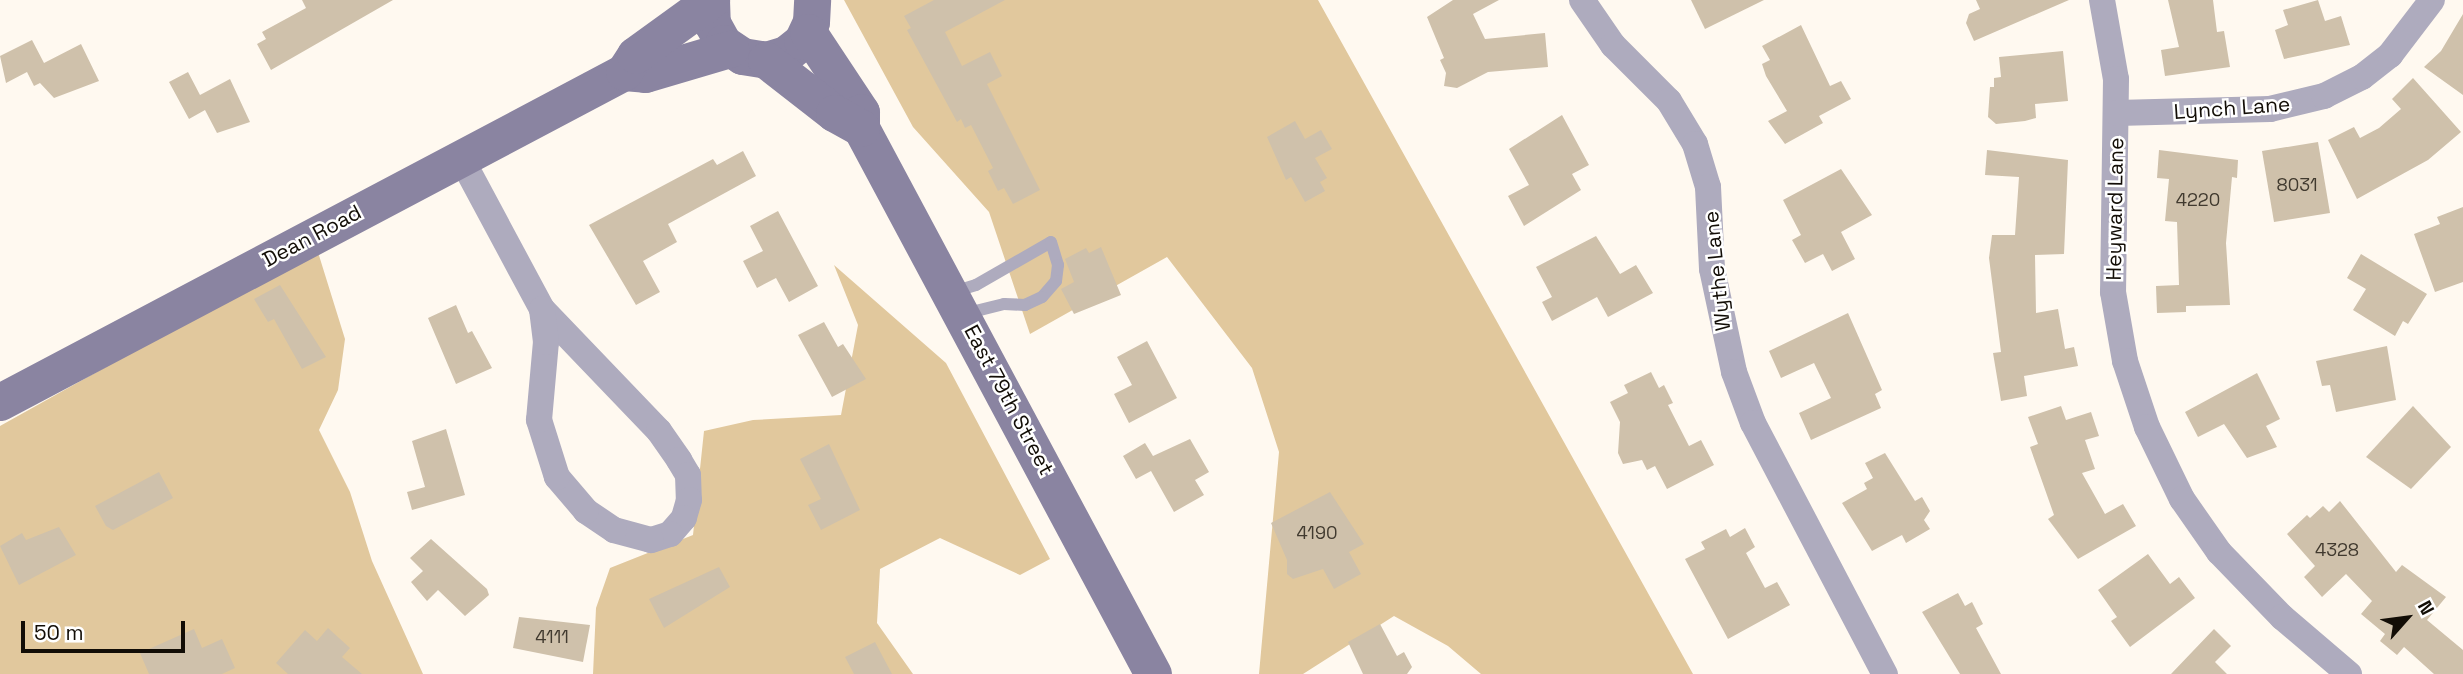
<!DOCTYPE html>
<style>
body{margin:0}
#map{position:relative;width:2463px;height:674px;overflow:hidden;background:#fff9f0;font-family:"Space Grotesk",sans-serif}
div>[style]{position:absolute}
.forest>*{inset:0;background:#e1c89d}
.building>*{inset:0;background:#cfc1ab}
.lane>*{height:12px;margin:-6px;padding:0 6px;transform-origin:6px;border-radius:6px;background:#aeabbe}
.street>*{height:26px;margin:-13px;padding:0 13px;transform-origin:13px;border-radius:13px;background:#aeabbe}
.secondary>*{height:37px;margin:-18.5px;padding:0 18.5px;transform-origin:18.5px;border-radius:18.5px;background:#8a84a1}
span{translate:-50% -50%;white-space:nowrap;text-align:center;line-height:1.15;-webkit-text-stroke:5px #fff;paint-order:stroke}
.number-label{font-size:18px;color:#413a2f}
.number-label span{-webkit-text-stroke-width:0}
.street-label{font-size:21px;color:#120d06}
.north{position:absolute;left:2372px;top:583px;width:70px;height:70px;-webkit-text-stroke:5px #fff;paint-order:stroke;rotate:62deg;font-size:19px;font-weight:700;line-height:28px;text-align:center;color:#120d06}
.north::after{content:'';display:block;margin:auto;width:24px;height:32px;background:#120d06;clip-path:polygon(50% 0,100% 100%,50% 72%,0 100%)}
.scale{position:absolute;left:21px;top:621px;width:164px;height:32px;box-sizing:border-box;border:4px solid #120d06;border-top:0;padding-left:9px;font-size:21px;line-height:24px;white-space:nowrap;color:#120d06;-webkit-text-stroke:5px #fff;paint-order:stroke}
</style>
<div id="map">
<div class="forest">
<div style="clip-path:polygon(844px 0,1318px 0,1693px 674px,1481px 674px,1448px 646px,1394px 616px,1303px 674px,1259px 674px,1279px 452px,1252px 368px,1167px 257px,1030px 334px,989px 212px,913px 127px)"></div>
<div style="clip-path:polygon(317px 249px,345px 339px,338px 390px,319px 430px,350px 492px,372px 561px,423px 674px,0 674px,0 426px)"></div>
<div style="clip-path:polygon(834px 265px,946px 363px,1050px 559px,1020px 575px,940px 538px,880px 569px,877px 623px,913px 674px,593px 674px,596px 608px,610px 568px,693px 535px,704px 431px,753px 420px,841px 415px,858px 325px)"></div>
</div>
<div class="building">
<div style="clip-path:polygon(302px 0,393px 0,271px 70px,257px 44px,266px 39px,262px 32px,306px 8px)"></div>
<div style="clip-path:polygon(934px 0,1005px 0,945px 32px,962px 66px,990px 52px,1002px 76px,987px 84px,1040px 190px,1013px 204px,1004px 188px,998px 191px,988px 171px,993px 168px,971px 125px,965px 128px,961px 119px,957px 122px,907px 30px,911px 28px,904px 16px)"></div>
<div style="clip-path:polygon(1453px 0,1499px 0,1473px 14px,1485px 39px,1545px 33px,1548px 67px,1488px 72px,1457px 88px,1444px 86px,1446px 73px,1440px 60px,1444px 58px,1427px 17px)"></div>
<div style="clip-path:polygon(1691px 0,1764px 0,1705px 29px)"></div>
<div style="clip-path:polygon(1976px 0,2069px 0,1974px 41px,1966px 23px,1969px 14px,1980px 9px)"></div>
<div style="clip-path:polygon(2168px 0,2213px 0,2217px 32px,2224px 31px,2230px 67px,2165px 76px,2161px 50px,2179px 47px)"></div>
<div style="clip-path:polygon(2318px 0,2325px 21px,2341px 16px,2350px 45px,2284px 59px,2275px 30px,2288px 25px,2283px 10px)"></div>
<div style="clip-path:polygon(2463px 14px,2463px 95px,2424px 67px,2441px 51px)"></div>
<div style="clip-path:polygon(1801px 25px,1830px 86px,1841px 81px,1851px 99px,1819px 116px,1823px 123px,1785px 144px,1768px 121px,1787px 111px,1766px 76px,1762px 64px,1770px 60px,1762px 46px)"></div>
<div style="clip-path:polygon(32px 40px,44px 63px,81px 44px,99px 81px,54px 98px,40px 83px,34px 86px,27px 72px,6px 83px,0 56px)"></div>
<div style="clip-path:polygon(2063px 51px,2068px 101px,2035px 104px,2036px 118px,2025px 121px,1996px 124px,1988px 117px,1990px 87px,1994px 87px,1994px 78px,2001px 77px,1999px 57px)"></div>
<div style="clip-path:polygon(188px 72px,200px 95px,230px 79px,250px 122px,217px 133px,205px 110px,189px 119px,169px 82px)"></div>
<div style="clip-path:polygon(2413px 78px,2461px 132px,2428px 160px,2357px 199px,2328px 140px,2354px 127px,2360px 138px,2379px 128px,2401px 109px,2392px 99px)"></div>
<div style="clip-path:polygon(1562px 115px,1589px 165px,1572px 174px,1581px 190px,1524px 226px,1508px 196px,1529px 185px,1509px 149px)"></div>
<div style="clip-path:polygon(1295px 121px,1305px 139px,1321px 130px,1332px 149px,1315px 158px,1327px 178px,1320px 182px,1325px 191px,1305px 202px,1291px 177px,1286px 180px,1267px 137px)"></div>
<div style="clip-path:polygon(2318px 142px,2330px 213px,2274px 222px,2262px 151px)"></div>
<div style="clip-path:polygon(1987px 150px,2068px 160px,2064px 254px,2035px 255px,2036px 313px,2058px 309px,2065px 349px,2074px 347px,2078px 366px,2024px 376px,2027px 396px,2001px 401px,1993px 353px,2001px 352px,1989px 258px,1992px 235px,2015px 235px,2019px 177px,1985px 175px)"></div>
<div style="clip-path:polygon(2159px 150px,2238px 160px,2237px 178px,2232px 177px,2226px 243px,2230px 305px,2186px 306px,2186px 312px,2157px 313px,2156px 286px,2179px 285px,2177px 222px,2165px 221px,2169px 179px,2157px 178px)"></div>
<div style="clip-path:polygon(743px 151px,756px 176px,668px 224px,677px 242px,643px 261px,660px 292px,636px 305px,589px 225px,713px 159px,717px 165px)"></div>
<div style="clip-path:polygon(1841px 169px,1872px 215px,1841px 232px,1855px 259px,1832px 271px,1823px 254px,1805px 263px,1792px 240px,1801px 235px,1783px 200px)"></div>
<div style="clip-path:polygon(2463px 207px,2463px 282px,2435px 292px,2414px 234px,2440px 224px,2437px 217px)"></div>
<div style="clip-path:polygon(778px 211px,818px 286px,789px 302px,776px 278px,757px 288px,743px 261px,763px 251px,750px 226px)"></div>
<div style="clip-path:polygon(1596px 236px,1620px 274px,1636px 265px,1653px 293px,1608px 317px,1597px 297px,1552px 321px,1542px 302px,1552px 297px,1536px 267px)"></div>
<div style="clip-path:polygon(1101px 247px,1121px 295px,1074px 314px,1061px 289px,1074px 282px,1065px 259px,1086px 248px,1089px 253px)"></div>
<div style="clip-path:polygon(2361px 254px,2427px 294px,2408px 324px,2403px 321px,2395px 336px,2353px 310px,2366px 289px,2347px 278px)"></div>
<div style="clip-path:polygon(280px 285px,326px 357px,302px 369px,274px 319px,268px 322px,254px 299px)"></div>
<div style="clip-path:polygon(456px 305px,468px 333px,472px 331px,492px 368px,456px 384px,428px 318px)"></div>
<div style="clip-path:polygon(1848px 313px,1882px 390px,1875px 394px,1881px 408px,1811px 440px,1799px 413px,1831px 398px,1814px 363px,1781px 378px,1769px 351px)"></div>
<div style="clip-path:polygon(824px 322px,838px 347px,843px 344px,866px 379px,832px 397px,798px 335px)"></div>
<div style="clip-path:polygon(1147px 341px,1177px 398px,1129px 423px,1114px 394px,1132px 385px,1117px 357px)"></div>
<div style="clip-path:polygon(2387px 346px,2396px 400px,2336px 412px,2330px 385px,2322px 386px,2316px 361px)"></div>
<div style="clip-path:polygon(1651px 372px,1659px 388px,1664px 385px,1673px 403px,1668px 405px,1689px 446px,1701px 440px,1714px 465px,1667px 489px,1655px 466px,1647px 470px,1642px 460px,1623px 464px,1618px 453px,1620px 422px,1610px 402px,1628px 393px,1624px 385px)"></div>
<div style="clip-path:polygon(2257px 373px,2280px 419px,2266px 426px,2277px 447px,2247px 458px,2224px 424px,2198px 437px,2185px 412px)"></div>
<div style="clip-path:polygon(2061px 406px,2066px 420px,2091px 412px,2099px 436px,2085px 440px,2095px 469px,2082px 473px,2105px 514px,2123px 504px,2136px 526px,2078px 559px,2048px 519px,2054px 515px,2030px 447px,2038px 444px,2028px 417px)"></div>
<div style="clip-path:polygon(2413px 406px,2451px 447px,2411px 489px,2366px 457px)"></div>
<div style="clip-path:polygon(446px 429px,465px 495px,412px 510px,407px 492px,425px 487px,412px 441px)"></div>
<div style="clip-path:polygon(1190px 439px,1209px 472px,1195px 480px,1204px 495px,1174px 512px,1151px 471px,1136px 479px,1123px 456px,1145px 443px,1153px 456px)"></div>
<div style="clip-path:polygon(829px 444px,860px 510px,821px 530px,808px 505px,821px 499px,800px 459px)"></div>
<div style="clip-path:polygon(1885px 453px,1915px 501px,1922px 497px,1930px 511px,1924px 520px,1930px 529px,1906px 543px,1902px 535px,1872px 551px,1842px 503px,1867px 489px,1864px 483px,1873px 478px,1865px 463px)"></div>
<div style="clip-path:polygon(159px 472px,173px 498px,113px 530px,106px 526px,95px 506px)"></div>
<div style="clip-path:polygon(1330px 492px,1364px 544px,1349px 552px,1361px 574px,1334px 589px,1323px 569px,1293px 579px,1287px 574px,1287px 560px,1271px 523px)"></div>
<div style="clip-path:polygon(2340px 501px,2396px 572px,2402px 565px,2446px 597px,2427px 620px,2463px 650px,2463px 674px,2434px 674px,2404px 647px,2397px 655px,2380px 641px,2385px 634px,2361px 614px,2372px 601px,2346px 574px,2322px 597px,2304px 577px,2315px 566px,2287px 534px,2307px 515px,2310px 518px,2323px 506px,2329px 512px)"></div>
<div style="clip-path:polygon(59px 527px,76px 555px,19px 585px,0 546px,22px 533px,26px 540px)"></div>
<div style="clip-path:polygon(1745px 528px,1755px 547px,1746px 553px,1765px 588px,1777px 582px,1790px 605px,1728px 639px,1685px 559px,1705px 549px,1701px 542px,1726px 529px,1730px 537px)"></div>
<div style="clip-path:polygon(431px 539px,487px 589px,489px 595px,465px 616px,438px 590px,427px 601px,411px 582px,423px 571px,410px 558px)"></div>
<div style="clip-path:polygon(2148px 554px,2170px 584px,2179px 577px,2195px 598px,2130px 647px,2111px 621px,2117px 617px,2098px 590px)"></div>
<div style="clip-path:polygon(719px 567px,730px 587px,664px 628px,649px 599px)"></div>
<div style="clip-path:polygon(1958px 593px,1965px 606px,1972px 602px,1983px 624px,1976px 628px,2001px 674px,1960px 674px,1922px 612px)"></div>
<div style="clip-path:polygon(519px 617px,590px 625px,583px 662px,513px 648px)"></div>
<div style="clip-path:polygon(1380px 624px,1397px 656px,1404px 652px,1412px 667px,1407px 674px,1363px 674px,1348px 642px)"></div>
<div style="clip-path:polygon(328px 628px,350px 648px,342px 657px,362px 674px,288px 674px,276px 663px,305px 630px,317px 641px)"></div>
<div style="clip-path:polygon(194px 629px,202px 648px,222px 639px,235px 668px,222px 674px,149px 674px,140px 653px)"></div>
<div style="clip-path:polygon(2214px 629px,2231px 646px,2215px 662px,2227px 674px,2171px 674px)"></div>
<div style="clip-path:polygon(875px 642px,892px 674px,854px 674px,845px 657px)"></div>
</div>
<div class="lane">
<div style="left:953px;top:292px;width:24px;rotate:-17deg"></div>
<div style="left:976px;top:285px;width:86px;rotate:-29.8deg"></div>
<div style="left:1051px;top:242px;width:24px;rotate:73deg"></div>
<div style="left:1058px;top:265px;width:16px;rotate:97deg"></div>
<div style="left:1056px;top:281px;width:21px;rotate:131deg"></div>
<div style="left:1042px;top:297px;width:19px;rotate:155deg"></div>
<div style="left:1025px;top:305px;width:21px;rotate:-177deg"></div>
<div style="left:1004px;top:304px;width:41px;rotate:166deg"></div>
</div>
<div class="street">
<div style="left:1582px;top:0;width:55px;rotate:55.4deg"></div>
<div style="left:1613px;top:45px;width:79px;rotate:45deg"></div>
<div style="left:1669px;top:101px;width:50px;rotate:58.8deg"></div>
<div style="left:1695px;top:144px;width:45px;rotate:73.2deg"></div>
<div style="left:1708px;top:187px;width:82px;rotate:87.2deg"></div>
<div style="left:1712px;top:269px;width:105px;rotate:77.9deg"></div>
<div style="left:1734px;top:372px;width:54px;rotate:69.6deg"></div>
<div style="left:1753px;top:423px;width:284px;rotate:62.3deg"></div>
<div style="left:2102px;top:0;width:80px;rotate:80deg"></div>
<div style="left:2116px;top:79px;width:213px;rotate:90.8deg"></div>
<div style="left:2113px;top:292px;width:70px;rotate:80.1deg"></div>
<div style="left:2125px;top:361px;width:70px;rotate:71.6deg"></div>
<div style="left:2147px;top:427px;width:80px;rotate:64.1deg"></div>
<div style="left:2182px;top:499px;width:65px;rotate:55.1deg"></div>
<div style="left:2219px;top:552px;width:91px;rotate:45.9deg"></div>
<div style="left:2282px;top:617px;width:88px;rotate:40.4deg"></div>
<div style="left:2117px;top:113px;width:153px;rotate:-1.5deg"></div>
<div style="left:2270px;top:109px;width:56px;rotate:-13.5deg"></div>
<div style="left:2324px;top:96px;width:42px;rotate:-26.6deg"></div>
<div style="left:2362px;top:77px;width:36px;rotate:-38deg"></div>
<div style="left:2390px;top:55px;width:69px;rotate:-52.6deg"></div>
<div style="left:461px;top:158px;width:171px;rotate:61.8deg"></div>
<div style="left:542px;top:309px;width:169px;rotate:46.2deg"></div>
<div style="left:659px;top:431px;width:35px;rotate:55deg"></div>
<div style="left:679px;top:460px;width:17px;rotate:59deg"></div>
<div style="left:688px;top:475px;width:25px;rotate:88deg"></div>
<div style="left:689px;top:500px;width:19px;rotate:106deg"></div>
<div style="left:684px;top:518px;width:21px;rotate:131deg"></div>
<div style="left:670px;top:534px;width:20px;rotate:162deg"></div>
<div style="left:651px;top:540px;width:38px;rotate:-165deg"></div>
<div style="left:614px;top:530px;width:34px;rotate:-146deg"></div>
<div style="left:586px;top:511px;width:45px;rotate:-130.5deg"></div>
<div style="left:557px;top:477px;width:60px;rotate:-107.5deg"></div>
<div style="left:539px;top:420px;width:78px;rotate:-84.9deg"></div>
<div style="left:546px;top:342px;width:33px;rotate:-97deg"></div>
</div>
<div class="secondary">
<div style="left:711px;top:0;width:23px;rotate:88deg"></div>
<div style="left:712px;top:23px;width:23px;rotate:61deg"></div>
<div style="left:723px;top:43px;width:23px;rotate:34deg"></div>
<div style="left:742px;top:56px;width:24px;rotate:9deg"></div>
<div style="left:766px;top:60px;width:21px;rotate:-17deg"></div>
<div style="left:786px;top:54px;width:21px;rotate:-39deg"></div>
<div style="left:802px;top:41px;width:21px;rotate:-65deg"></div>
<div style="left:811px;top:22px;width:22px;rotate:-87deg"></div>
<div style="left:808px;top:32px;width:96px;rotate:56.5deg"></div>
<div style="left:861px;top:112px;width:16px;rotate:90deg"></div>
<div style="left:861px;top:128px;width:619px;rotate:61.86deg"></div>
<div style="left:766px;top:60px;width:86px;rotate:37.9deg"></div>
<div style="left:834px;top:113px;width:31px;rotate:29deg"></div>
<div style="left:624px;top:72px;width:21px;rotate:5deg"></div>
<div style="left:645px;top:74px;width:89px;rotate:-16.4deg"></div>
<div style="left:0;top:402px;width:706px;rotate:-27.87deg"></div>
<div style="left:624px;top:72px;width:20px;rotate:-57deg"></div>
<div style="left:635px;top:55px;width:94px;rotate:-35.9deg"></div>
</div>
<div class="number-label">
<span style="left:2297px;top:185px">8031</span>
<span style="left:2198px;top:200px">4220</span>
<span style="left:1317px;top:533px">4190</span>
<span style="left:2337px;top:550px">4328</span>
<span style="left:552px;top:637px">4111</span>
</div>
<div class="street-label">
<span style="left:2232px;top:108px;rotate:-4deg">Lynch Lane</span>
<span style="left:2115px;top:209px;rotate:-89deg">Heyward Lane</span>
<span style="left:312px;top:236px;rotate:-28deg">Dean Road</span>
<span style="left:1717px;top:271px;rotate:-96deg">Wythe Lane</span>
<span style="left:1009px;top:400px;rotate:62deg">East 79th Street</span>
</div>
<div class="north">N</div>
<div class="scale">50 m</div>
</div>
